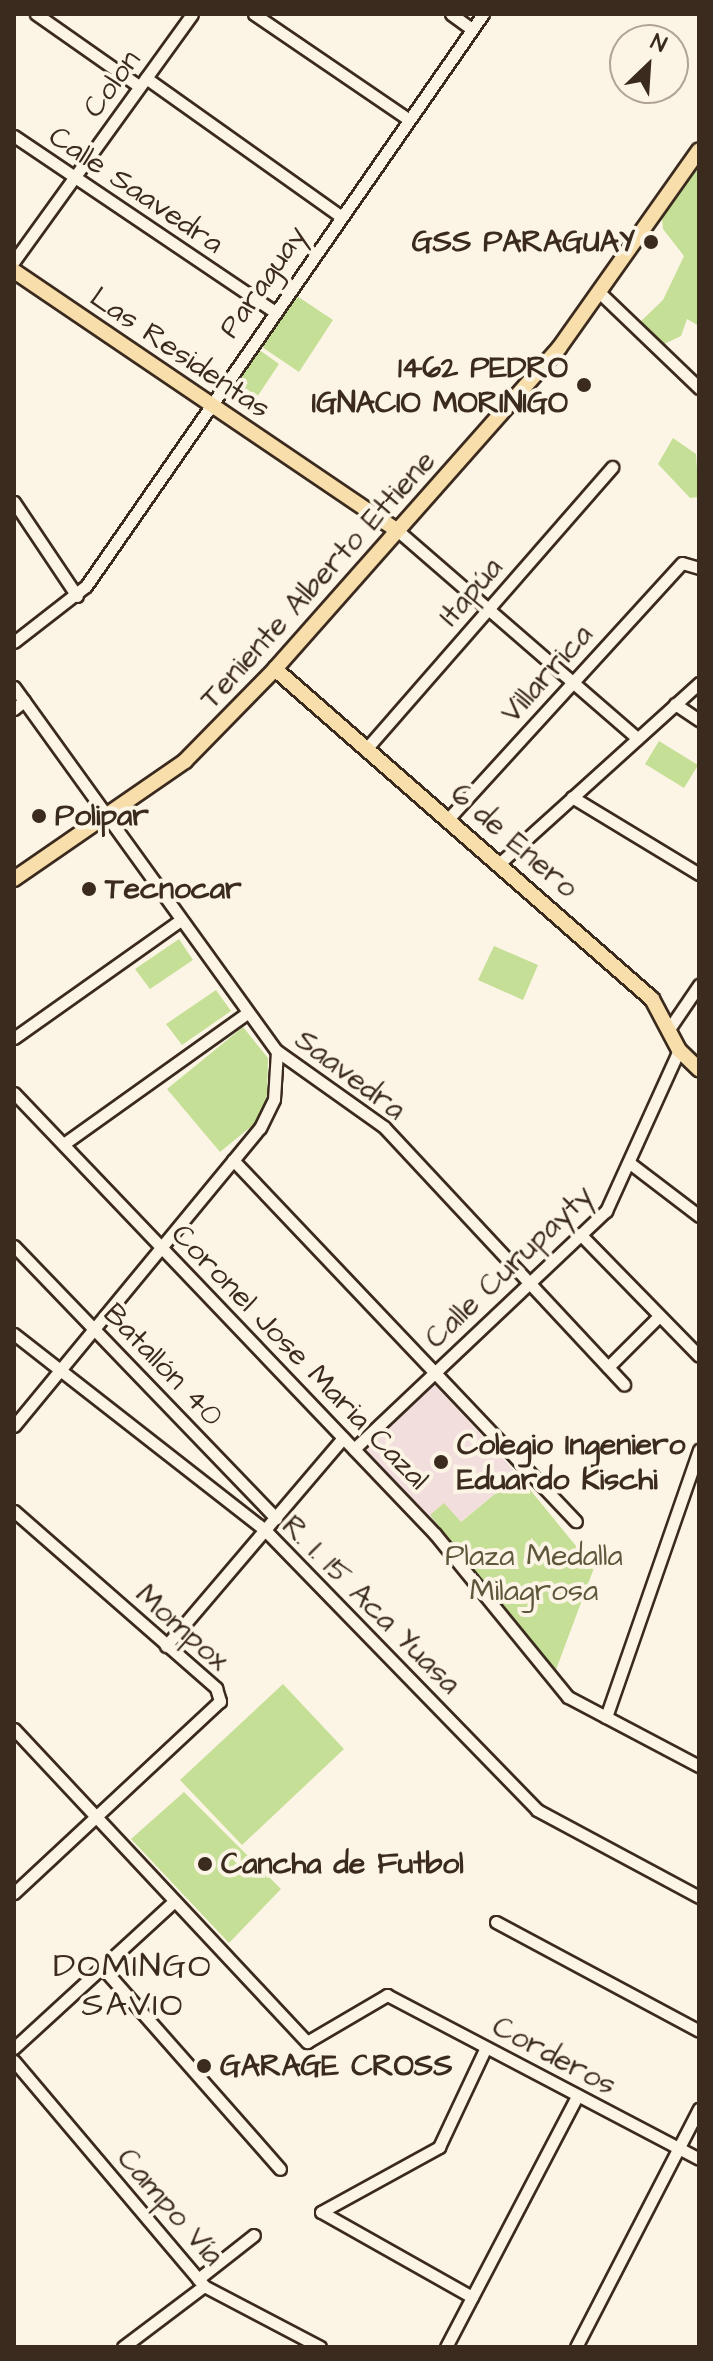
<!DOCTYPE html>
<meta charset="utf-8">
<style>
body{margin:0}
#map{position:relative;width:713px;height:2361px;overflow:hidden;background:#fcf5e5;font-family:"Architects Daughter",sans-serif}
div>[style]{position:absolute}
.built>*{inset:0;background:#f2dedd}
.green>*{inset:0;background:#c5df96}
.roads{filter:drop-shadow(2px 0 #3b2a1e) drop-shadow(-2px 0 #3b2a1e) drop-shadow(0 2px #3b2a1e) drop-shadow(0 -2px #3b2a1e)}
.minor>*{height:11px;margin:-5.5px;padding:0 5.5px;transform-origin:5.5px;border-radius:5.5px;background:#fcf5e5}
.major>*{height:14px;margin:-7px;padding:0 7px;transform-origin:7px;border-radius:7px;background:#f8deab}
.dots>*{width:22px;height:22px;translate:-50% -50%;box-sizing:border-box;border:4px solid #fcf5e5;border-radius:50%}
span{translate:-50% -50%;white-space:nowrap;text-align:center;line-height:1.15;-webkit-text-stroke:8px #fcf5e5;paint-order:stroke}
.street-label{font-size:30px;color:#3b2a1e}
.poi-label{font-size:30px;color:#3b2a1e;font-weight:700}
.right{translate:-100% -50%;text-align:right}
.left{translate:0 -50%;text-align:left}
.park-label{font-size:30px;color:#5e573c}
.quarter-label{font-size:34px;color:#3b2a1e;letter-spacing:2px}
.frame{position:absolute;inset:0;border:16px solid #3b2a1e;pointer-events:none}
.north{position:absolute;left:609px;top:24px;width:80px;height:80px;box-sizing:border-box;background:#fcf5e5;border:2px solid #afa495;border-radius:50%;rotate:25deg;font-size:22px;font-weight:700;line-height:32px;text-align:center;color:#3b2a1e}
.north::after{content:'';display:block;margin:auto;width:28px;height:36px;background:#3b2a1e;clip-path:polygon(50% 0,100% 100%,50% 72%,0 100%)}
</style>
<div id="map">
<div class="built">
<div style="clip-path:polygon(435px 1385px,518px 1475px,441px 1538px,365px 1449px)"></div>
</div>
<div class="green">
<div style="clip-path:polygon(699px 165px,699px 326px,687px 319px,681px 336px,664px 344px,640px 322px,663px 300px,684px 256px,663px 229px,661px 209px)"></div>
<div style="clip-path:polygon(297px 296px,333px 320px,299px 372px,262px 347px)"></div>
<div style="clip-path:polygon(258px 349px,279px 364px,255px 400px,234px 386px)"></div>
<div style="clip-path:polygon(673px 438px,696px 454px,699px 497px,690px 498px,658px 464px)"></div>
<div style="clip-path:polygon(659px 741px,698px 765px,684px 788px,645px 764px)"></div>
<div style="clip-path:polygon(179px 939px,193px 960px,150px 989px,135px 969px)"></div>
<div style="clip-path:polygon(494px 946px,538px 965px,523px 1000px,478px 980px)"></div>
<div style="clip-path:polygon(216px 990px,231px 1011px,182px 1045px,166px 1024px)"></div>
<div style="clip-path:polygon(243px 1027px,268px 1058px,267px 1095px,259px 1120px,220px 1152px,167px 1089px)"></div>
<div style="clip-path:polygon(518px 1475px,594px 1568px,554px 1675px,430px 1515px,444px 1503px,461px 1522px)"></div>
<div style="clip-path:polygon(283px 1684px,344px 1749px,242px 1845px,180px 1780px)"></div>
<div style="clip-path:polygon(184px 1792px,281px 1889px,229px 1943px,131px 1839px)"></div>
</div>
<div class="roads">
<div class="minor">
<div style="left:36px;top:14px;width:126px;rotate:35deg"></div>
<div style="left:254px;top:14px;width:186px;rotate:34.3deg"></div>
<div style="left:451px;top:14px;width:26px;rotate:36deg"></div>
<div style="left:146px;top:78px;width:237px;rotate:35.4deg"></div>
<div style="left:14px;top:136px;width:311px;rotate:34deg"></div>
<div style="left:14px;top:261px;width:304px;rotate:-54.2deg"></div>
<div style="left:598px;top:291px;width:140px;rotate:43.8deg"></div>
<div style="left:14px;top:502px;width:113px;rotate:56.2deg"></div>
<div style="left:397px;top:530px;width:318px;rotate:40.9deg"></div>
<div style="left:14px;top:642px;width:91px;rotate:-37.9deg"></div>
<div style="left:86px;top:586px;width:696px;rotate:-55.24deg"></div>
<div style="left:14px;top:687px;width:449px;rotate:54.2deg"></div>
<div style="left:277px;top:1051px;width:131px;rotate:35.4deg"></div>
<div style="left:384px;top:1127px;width:352px;rotate:47deg"></div>
<div style="left:675px;top:704px;width:29px;rotate:34deg"></div>
<div style="left:14px;top:709px;width:13px;rotate:-39deg"></div>
<div style="left:367px;top:748px;width:373px;rotate:-48.9deg"></div>
<div style="left:572px;top:797px;width:149px;rotate:31.2deg"></div>
<div style="left:449px;top:818px;width:345px;rotate:-47.6deg"></div>
<div style="left:682px;top:563px;width:18px;rotate:16deg"></div>
<div style="left:501px;top:862px;width:267px;rotate:-42.1deg"></div>
<div style="left:671px;top:1026px;width:50px;rotate:-55.7deg"></div>
<div style="left:14px;top:1038px;width:202px;rotate:-35.3deg"></div>
<div style="left:14px;top:1093px;width:610px;rotate:46.33deg"></div>
<div style="left:435px;top:1534px;width:210px;rotate:50.8deg"></div>
<div style="left:568px;top:1697px;width:148px;rotate:27.8deg"></div>
<div style="left:65px;top:1143px;width:222px;rotate:-35.5deg"></div>
<div style="left:233px;top:1160px;width:498px;rotate:46.5deg"></div>
<div style="left:631px;top:1164px;width:86px;rotate:37.4deg"></div>
<div style="left:580px;top:1234px;width:170px;rotate:45.7deg"></div>
<div style="left:14px;top:1246px;width:378px;rotate:46.1deg"></div>
<div style="left:14px;top:1334px;width:318px;rotate:38deg"></div>
<div style="left:265px;top:1530px;width:390px;rotate:45.8deg"></div>
<div style="left:537px;top:1810px;width:184px;rotate:28.2deg"></div>
<div style="left:608px;top:1367px;width:71px;rotate:-45deg"></div>
<div style="left:14px;top:1426px;width:386px;rotate:-50.5deg"></div>
<div style="left:260px;top:1128px;width:32px;rotate:-64deg"></div>
<div style="left:274px;top:1099px;width:48px;rotate:-86.4deg"></div>
<div style="left:354px;top:1449px;width:347px;rotate:-43.4deg"></div>
<div style="left:606px;top:1211px;width:177px;rotate:-65.6deg"></div>
<div style="left:14px;top:1511px;width:269px;rotate:41.2deg"></div>
<div style="left:216px;top:1688px;width:14px;rotate:73deg"></div>
<div style="left:220px;top:1701px;width:282px;rotate:137deg"></div>
<div style="left:166px;top:1646px;width:273px;rotate:-49.6deg"></div>
<div style="left:606px;top:1717px;width:283px;rotate:-70.8deg"></div>
<div style="left:14px;top:1729px;width:429px;rotate:46.9deg"></div>
<div style="left:307px;top:2042px;width:93px;rotate:-30.4deg"></div>
<div style="left:387px;top:1995px;width:352px;rotate:27.7deg"></div>
<div style="left:496px;top:1922px;width:230px;rotate:28.2deg"></div>
<div style="left:102px;top:1967px;width:269px;rotate:48.6deg"></div>
<div style="left:14px;top:2048px;width:214px;rotate:-42.5deg"></div>
<div style="left:14px;top:2061px;width:294px;rotate:49.8deg"></div>
<div style="left:204px;top:2286px;width:131px;rotate:27.7deg"></div>
<div style="left:198px;top:2279px;width:71px;rotate:-38.2deg"></div>
<div style="left:472px;top:2297px;width:173px;rotate:-150.6deg"></div>
<div style="left:321px;top:2212px;width:135px;rotate:-28.8deg"></div>
<div style="left:439px;top:2147px;width:110px;rotate:-64.8deg"></div>
<div style="left:123px;top:2347px;width:101px;rotate:-37deg"></div>
<div style="left:446px;top:2347px;width:284px;rotate:-62.4deg"></div>
<div style="left:576px;top:2347px;width:268px;rotate:-62.7deg"></div>
</div>
<div class="major">
<div style="left:14px;top:271px;width:462px;rotate:34.1deg"></div>
<div style="left:275px;top:669px;width:501px;rotate:41.2deg"></div>
<div style="left:652px;top:999px;width:58px;rotate:62.1deg"></div>
<div style="left:679px;top:1050px;width:28px;rotate:44deg"></div>
<div style="left:14px;top:879px;width:208px;rotate:-34.6deg"></div>
<div style="left:185px;top:761px;width:129px;rotate:-45.6deg"></div>
<div style="left:275px;top:669px;width:429px;rotate:-48.5deg"></div>
<div style="left:559px;top:348px;width:242px;rotate:-54.7deg"></div>
</div>
</div>
<div class="dots">
<div style="left:651px;top:242px;background:#3b2a1e"></div>
<div style="left:584px;top:385px;background:#3b2a1e"></div>
<div style="left:39px;top:816px;background:#3b2a1e"></div>
<div style="left:89px;top:889px;background:#3b2a1e"></div>
<div style="left:441px;top:1462px;background:#3b2a1e"></div>
<div style="left:205px;top:1864px;background:#3b2a1e"></div>
<div style="left:204px;top:2066px;background:#3b2a1e"></div>
</div>
<div class="street-label">
<span style="left:112px;top:84px;rotate:-54deg">Colon</span>
<span style="left:136px;top:190px;rotate:34deg">Calle Saavedra</span>
<span style="left:263px;top:282px;rotate:-55deg">Paraguay</span>
<span style="left:180px;top:353px;rotate:34deg">Las Residentas</span>
<span style="left:318px;top:580px;rotate:-48deg">Teniente Alberto Ettiene</span>
<span style="left:471px;top:592px;rotate:-49deg">Itapúa</span>
<span style="left:547px;top:674px;rotate:-48deg">Villarrica</span>
<span style="left:514px;top:841px;rotate:41deg">6 de Enero</span>
<span style="left:350px;top:1075px;rotate:37deg">Saavedra</span>
<span style="left:509px;top:1267px;rotate:-44deg">Calle Curupayty</span>
<span style="left:300px;top:1357px;rotate:46deg">Coronel Jose Maria Cazal</span>
<span style="left:163px;top:1365px;rotate:46deg">Batallón 40</span>
<span style="left:371px;top:1605px;rotate:45deg">R. I. 15 Aca Yuasa</span>
<span style="left:182px;top:1628px;rotate:42deg">Mompox</span>
<span style="left:554px;top:2056px;rotate:28deg">Corderos</span>
<span style="left:170px;top:2207px;rotate:49deg">Campo Vía</span>
</div>
<div class="poi-label">
<span class="right" style="left:635px;top:242px">GSS PARAGUAY</span>
<span class="right" style="left:568px;top:385px">1462 PEDRO<br>IGNACIO MORINIGO</span>
<span class="left" style="left:55px;top:816px">Polipar</span>
<span class="left" style="left:105px;top:889px">Tecnocar</span>
<span class="left" style="left:457px;top:1462px">Colegio Ingeniero<br>Eduardo Kischi</span>
<span class="left" style="left:221px;top:1864px">Cancha de Futbol</span>
<span class="left" style="left:220px;top:2066px">GARAGE CROSS</span>
</div>
<div class="park-label">
<span style="left:534px;top:1573px">Plaza Medalla<br>Milagrosa</span>
</div>
<div class="quarter-label">
<span style="left:133px;top:1986px">DOMINGO<br>SAVIO</span>
</div>
<div class="frame"></div>
<div class="north">N</div>
</div>
